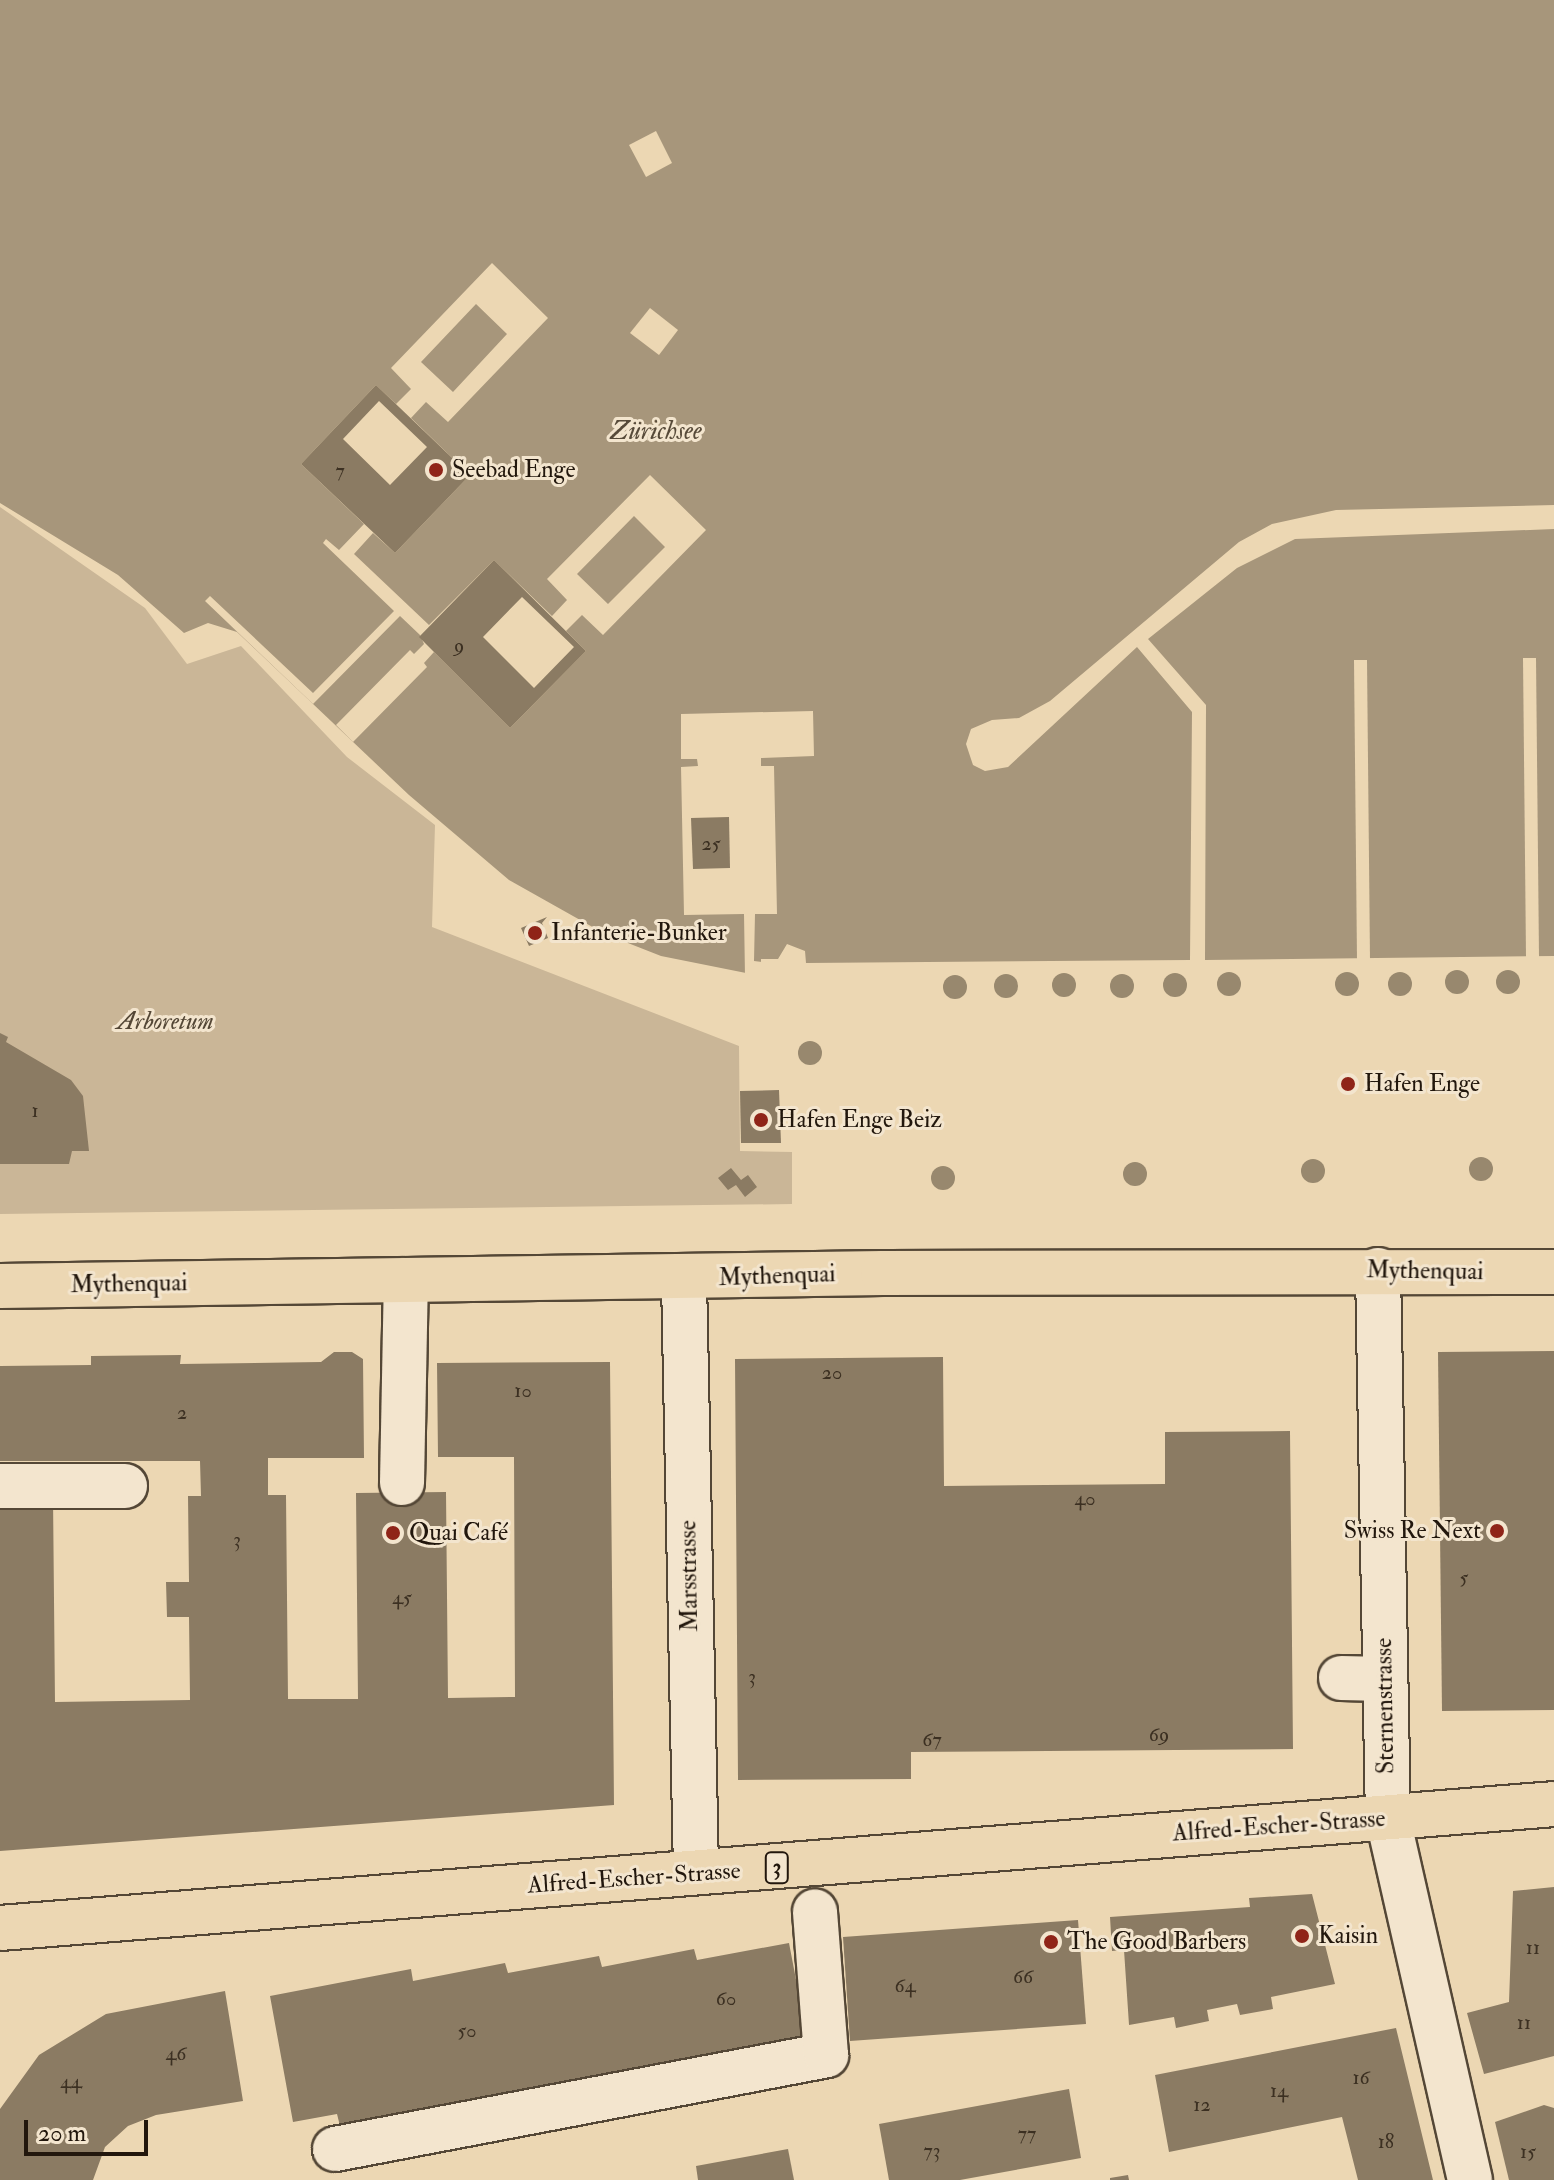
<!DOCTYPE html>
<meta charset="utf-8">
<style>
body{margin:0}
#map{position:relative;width:1554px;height:2180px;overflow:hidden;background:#ecd7b3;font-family:"IM FELL Double Pica",serif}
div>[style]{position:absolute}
.green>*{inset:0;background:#cab697}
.water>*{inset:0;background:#a7967b}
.pier>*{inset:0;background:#ecd7b3}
.building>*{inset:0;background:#8b7b63}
.roads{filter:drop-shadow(2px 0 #544736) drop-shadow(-2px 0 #544736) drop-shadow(0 2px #544736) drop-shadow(0 -2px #544736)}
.minor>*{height:44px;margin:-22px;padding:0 22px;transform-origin:22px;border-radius:22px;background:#f3e5ce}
.major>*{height:44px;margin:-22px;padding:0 22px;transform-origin:22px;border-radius:22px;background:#ecd7b3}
.trees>*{width:24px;height:24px;margin:-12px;border-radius:50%;background:#98886e}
.dots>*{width:22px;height:22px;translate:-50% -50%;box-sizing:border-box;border:4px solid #f3e5ce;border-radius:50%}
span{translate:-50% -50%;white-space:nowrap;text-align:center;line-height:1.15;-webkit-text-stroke:6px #f3e5ce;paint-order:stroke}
.number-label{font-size:20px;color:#3c3022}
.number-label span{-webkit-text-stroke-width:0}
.shield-label span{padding:2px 6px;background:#f3e5ce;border:2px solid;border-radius:6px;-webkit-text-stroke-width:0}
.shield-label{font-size:22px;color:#22170d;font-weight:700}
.poi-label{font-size:24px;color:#22170d}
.left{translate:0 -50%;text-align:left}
.right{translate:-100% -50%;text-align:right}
.park-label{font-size:24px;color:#544736;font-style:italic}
.street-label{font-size:24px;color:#22170d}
.water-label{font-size:26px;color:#574a39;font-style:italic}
.scale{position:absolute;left:24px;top:2120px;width:124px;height:36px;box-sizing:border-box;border:4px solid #22170d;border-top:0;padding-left:10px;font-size:24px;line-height:28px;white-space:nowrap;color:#22170d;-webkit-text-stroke:6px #f3e5ce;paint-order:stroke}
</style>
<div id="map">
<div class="green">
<div style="clip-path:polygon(0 507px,145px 608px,187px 664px,241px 646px,347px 757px,435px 825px,432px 927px,739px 1046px,740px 1151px,792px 1152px,792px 1204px,0 1214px)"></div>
</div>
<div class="water">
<div style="clip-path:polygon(0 0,1554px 0,1554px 505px,1336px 510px,1272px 524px,1239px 542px,1050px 701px,1019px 718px,992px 720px,971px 729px,966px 744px,973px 765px,985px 771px,1008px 767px,1137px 647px,1192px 712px,1190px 960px,806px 963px,805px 951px,787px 944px,778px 959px,761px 959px,761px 976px,661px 956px,605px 934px,509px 880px,409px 795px,237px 632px,208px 623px,184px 633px,118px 575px,0 503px)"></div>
<div style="clip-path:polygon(1554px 529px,1554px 956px,1205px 960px,1206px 705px,1148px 639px,1237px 568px,1295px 539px)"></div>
</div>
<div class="pier">
<div style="clip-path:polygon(656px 131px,672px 163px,646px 177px,629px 145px)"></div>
<div style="clip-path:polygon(evenodd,492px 263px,548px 318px,448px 422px,426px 402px,411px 418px,470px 475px,395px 553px,373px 533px,354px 554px,429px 625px,494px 560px,552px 616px,567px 600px,547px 579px,650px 475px,706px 530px,603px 635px,582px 615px,566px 631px,586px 651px,510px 728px,434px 652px,424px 663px,427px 667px,353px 742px,336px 725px,410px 650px,414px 654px,424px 644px,420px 635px,400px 616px,313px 704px,205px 601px,210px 596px,313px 693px,394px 611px,323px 543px,326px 539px,339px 550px,364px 524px,301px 464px,376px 385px,396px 404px,411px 389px,391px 368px,492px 263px,476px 304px,507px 334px,453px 392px,421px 362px,476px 304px,492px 263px,634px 516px,665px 547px,608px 604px,577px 574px,634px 516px)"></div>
<div style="clip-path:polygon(650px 308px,678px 330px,659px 355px,630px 333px)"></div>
<div style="clip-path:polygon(1523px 658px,1536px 658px,1539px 957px,1526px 957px)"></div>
<div style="clip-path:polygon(1354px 660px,1367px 660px,1370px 959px,1357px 959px)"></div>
<div style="clip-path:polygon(813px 711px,814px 756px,761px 758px,761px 766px,774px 766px,777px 914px,755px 914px,754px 961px,769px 963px,765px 963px,765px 977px,745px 977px,744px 914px,684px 915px,681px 767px,698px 766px,697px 759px,681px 759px,681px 714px)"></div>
</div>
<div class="building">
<div style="clip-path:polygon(evenodd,376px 385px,470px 475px,395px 553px,301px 464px,376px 385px,379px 401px,427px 447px,390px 485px,343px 439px,379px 401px)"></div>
<div style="clip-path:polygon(evenodd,494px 560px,586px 651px,510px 728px,419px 637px,494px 560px,522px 597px,574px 647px,534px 688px,483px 637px,522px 597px)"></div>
<div style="clip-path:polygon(729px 817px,730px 868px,693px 869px,691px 818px)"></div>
<div style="clip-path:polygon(547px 917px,542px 923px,548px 938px,529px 946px,521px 928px)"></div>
<div style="clip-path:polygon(0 1033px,8px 1037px,6px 1042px,71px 1080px,83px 1096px,89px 1151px,72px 1151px,69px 1164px,0 1164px)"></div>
<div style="clip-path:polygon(779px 1090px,781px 1143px,741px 1143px,740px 1091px)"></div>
<div style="clip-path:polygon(731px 1168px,741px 1180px,748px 1175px,757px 1187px,745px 1197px,736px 1185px,728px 1190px,718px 1178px)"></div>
<div style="clip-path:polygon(1554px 1351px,1554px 1710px,1442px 1711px,1438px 1352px)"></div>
<div style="clip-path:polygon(334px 1352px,352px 1352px,363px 1359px,364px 1458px,268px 1458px,268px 1495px,286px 1495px,288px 1699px,358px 1699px,356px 1493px,446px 1492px,448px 1698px,515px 1697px,514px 1457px,438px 1457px,437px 1363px,610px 1362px,614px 1805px,0 1851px,0 1497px,53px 1496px,55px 1702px,190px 1700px,189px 1617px,167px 1617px,166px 1582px,189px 1582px,188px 1496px,201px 1496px,200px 1461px,0 1461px,0 1366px,91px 1365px,91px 1356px,181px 1355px,180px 1364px,321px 1362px)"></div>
<div style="clip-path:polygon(943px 1357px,944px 1486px,1165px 1484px,1165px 1432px,1290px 1431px,1293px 1749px,911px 1752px,911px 1779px,738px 1780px,735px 1359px)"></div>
<div style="clip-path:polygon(1554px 1887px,1554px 2056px,1484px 2074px,1467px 2013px,1509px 2002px,1513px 1891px)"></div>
<div style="clip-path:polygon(1312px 1894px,1335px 1984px,1271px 1997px,1273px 2009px,1240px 2015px,1237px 2004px,1207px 2010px,1209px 2021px,1176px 2028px,1174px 2017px,1129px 2025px,1124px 1950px,1112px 1951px,1110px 1917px,1250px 1907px,1249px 1898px)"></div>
<div style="clip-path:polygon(1078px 1920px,1086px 2024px,850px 2041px,843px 1937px)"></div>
<div style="clip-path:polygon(789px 1943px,807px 2037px,340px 2126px,337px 2114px,293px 2122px,270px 1996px,411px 1969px,413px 1981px,505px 1963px,508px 1973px,599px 1956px,602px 1967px,694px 1949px,697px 1960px)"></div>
<div style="clip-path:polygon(225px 1991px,243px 2101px,156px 2115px,128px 2126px,105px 2147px,93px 2180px,0 2180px,0 2109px,39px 2055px,106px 2014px)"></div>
<div style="clip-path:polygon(1396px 2028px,1433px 2180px,1358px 2180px,1342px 2117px,1169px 2152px,1155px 2075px)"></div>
<div style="clip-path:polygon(1069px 2089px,1081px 2158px,960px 2180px,889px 2180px,879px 2124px)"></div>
<div style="clip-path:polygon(1544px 2105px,1554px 2108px,1554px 2180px,1509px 2180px,1495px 2122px)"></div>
<div style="clip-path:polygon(788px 2149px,794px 2180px,698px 2180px,696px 2166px)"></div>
<div style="clip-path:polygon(1128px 2175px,1129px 2180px,1110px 2180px,1110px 2178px)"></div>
</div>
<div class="roads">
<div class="minor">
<div style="left:1378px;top:1270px;width:549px;rotate:88.96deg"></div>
<div style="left:1388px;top:1819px;width:370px;rotate:77.2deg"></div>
<div style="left:684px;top:1279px;width:593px;rotate:88.84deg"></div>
<div style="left:402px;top:1483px;width:203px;rotate:-88.9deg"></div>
<div style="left:0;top:1486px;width:125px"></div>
<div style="left:1341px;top:1678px;width:43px;rotate:1.3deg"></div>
<div style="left:335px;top:2149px;width:500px;rotate:-10.8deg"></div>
<div style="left:826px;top:2055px;width:144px;rotate:-94.4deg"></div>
</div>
<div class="major">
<div style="left:0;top:1286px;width:883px;rotate:-0.84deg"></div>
<div style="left:883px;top:1273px;width:671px;rotate:-0.09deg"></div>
<div style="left:0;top:1928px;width:1559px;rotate:-4.56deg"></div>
</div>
</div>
<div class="trees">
<div style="left:1457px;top:982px"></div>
<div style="left:1508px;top:982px"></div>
<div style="left:1229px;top:984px"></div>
<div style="left:1347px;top:984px"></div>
<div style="left:1400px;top:984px"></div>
<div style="left:1064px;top:985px"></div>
<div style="left:1175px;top:985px"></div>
<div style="left:1006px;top:986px"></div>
<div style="left:1122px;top:986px"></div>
<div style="left:955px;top:987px"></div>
<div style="left:810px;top:1053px"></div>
<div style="left:1481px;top:1169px"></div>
<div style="left:1313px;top:1171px"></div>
<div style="left:1135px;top:1174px"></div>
<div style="left:943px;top:1178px"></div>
</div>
<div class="dots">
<div style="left:436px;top:470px;background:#8f2418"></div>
<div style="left:535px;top:933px;background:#8f2418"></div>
<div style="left:1348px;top:1084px;background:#8f2418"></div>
<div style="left:761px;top:1120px;background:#8f2418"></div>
<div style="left:1497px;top:1531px;background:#8f2418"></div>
<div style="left:393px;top:1533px;background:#8f2418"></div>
<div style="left:1302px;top:1936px;background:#8f2418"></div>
<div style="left:1051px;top:1942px;background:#8f2418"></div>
</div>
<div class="number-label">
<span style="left:340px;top:470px">7</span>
<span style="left:459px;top:645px">9</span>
<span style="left:711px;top:843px">25</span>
<span style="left:35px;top:1110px">1</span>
<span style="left:832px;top:1372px">20</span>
<span style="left:523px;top:1390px">10</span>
<span style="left:182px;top:1412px">2</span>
<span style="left:1085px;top:1498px">40</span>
<span style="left:237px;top:1539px">3</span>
<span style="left:1464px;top:1577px">5</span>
<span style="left:402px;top:1597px">45</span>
<span style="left:752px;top:1676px">3</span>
<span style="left:1159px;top:1734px">69</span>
<span style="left:932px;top:1739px">67</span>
<span style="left:1533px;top:1947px">11</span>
<span style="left:1023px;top:1976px">66</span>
<span style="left:905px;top:1985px">64</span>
<span style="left:726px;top:1998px">60</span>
<span style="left:1524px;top:2022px">11</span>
<span style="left:467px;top:2030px">50</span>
<span style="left:176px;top:2053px">46</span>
<span style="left:1361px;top:2077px">16</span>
<span style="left:71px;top:2081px">44</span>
<span style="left:1279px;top:2090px">14</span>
<span style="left:1202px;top:2104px">12</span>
<span style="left:1027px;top:2133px">77</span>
<span style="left:1386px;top:2141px">18</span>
<span style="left:932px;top:2150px">73</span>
<span style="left:1528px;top:2151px">15</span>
</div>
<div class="shield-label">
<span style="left:777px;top:1868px">3</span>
</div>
<div class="poi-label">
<span class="left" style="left:452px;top:470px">Seebad Enge</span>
<span class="left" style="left:551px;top:933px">Infanterie-Bunker</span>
<span class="left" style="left:1364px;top:1084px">Hafen Enge</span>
<span class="left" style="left:777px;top:1120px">Hafen Enge Beiz</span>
<span class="right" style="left:1481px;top:1531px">Swiss Re Next</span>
<span class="left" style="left:409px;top:1533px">Quai Café</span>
<span class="left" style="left:1318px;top:1936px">Kaisin</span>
<span class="left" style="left:1067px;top:1942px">The Good Barbers</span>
</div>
<div class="park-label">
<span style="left:165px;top:1022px">Arboretum</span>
</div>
<div class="street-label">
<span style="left:1425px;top:1271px;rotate:1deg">Mythenquai</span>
<span style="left:777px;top:1276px;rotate:-2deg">Mythenquai</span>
<span style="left:129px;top:1284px;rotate:-1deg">Mythenquai</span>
<span style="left:689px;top:1576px;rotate:-91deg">Marsstrasse</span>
<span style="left:1385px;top:1706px;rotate:-91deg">Sternenstrasse</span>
<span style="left:1279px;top:1826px;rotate:-4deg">Alfred-Escher-Strasse</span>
<span style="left:634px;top:1878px;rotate:-4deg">Alfred-Escher-Strasse</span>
</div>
<div class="water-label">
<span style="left:656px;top:432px">Zürichsee</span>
</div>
<div class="scale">20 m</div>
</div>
